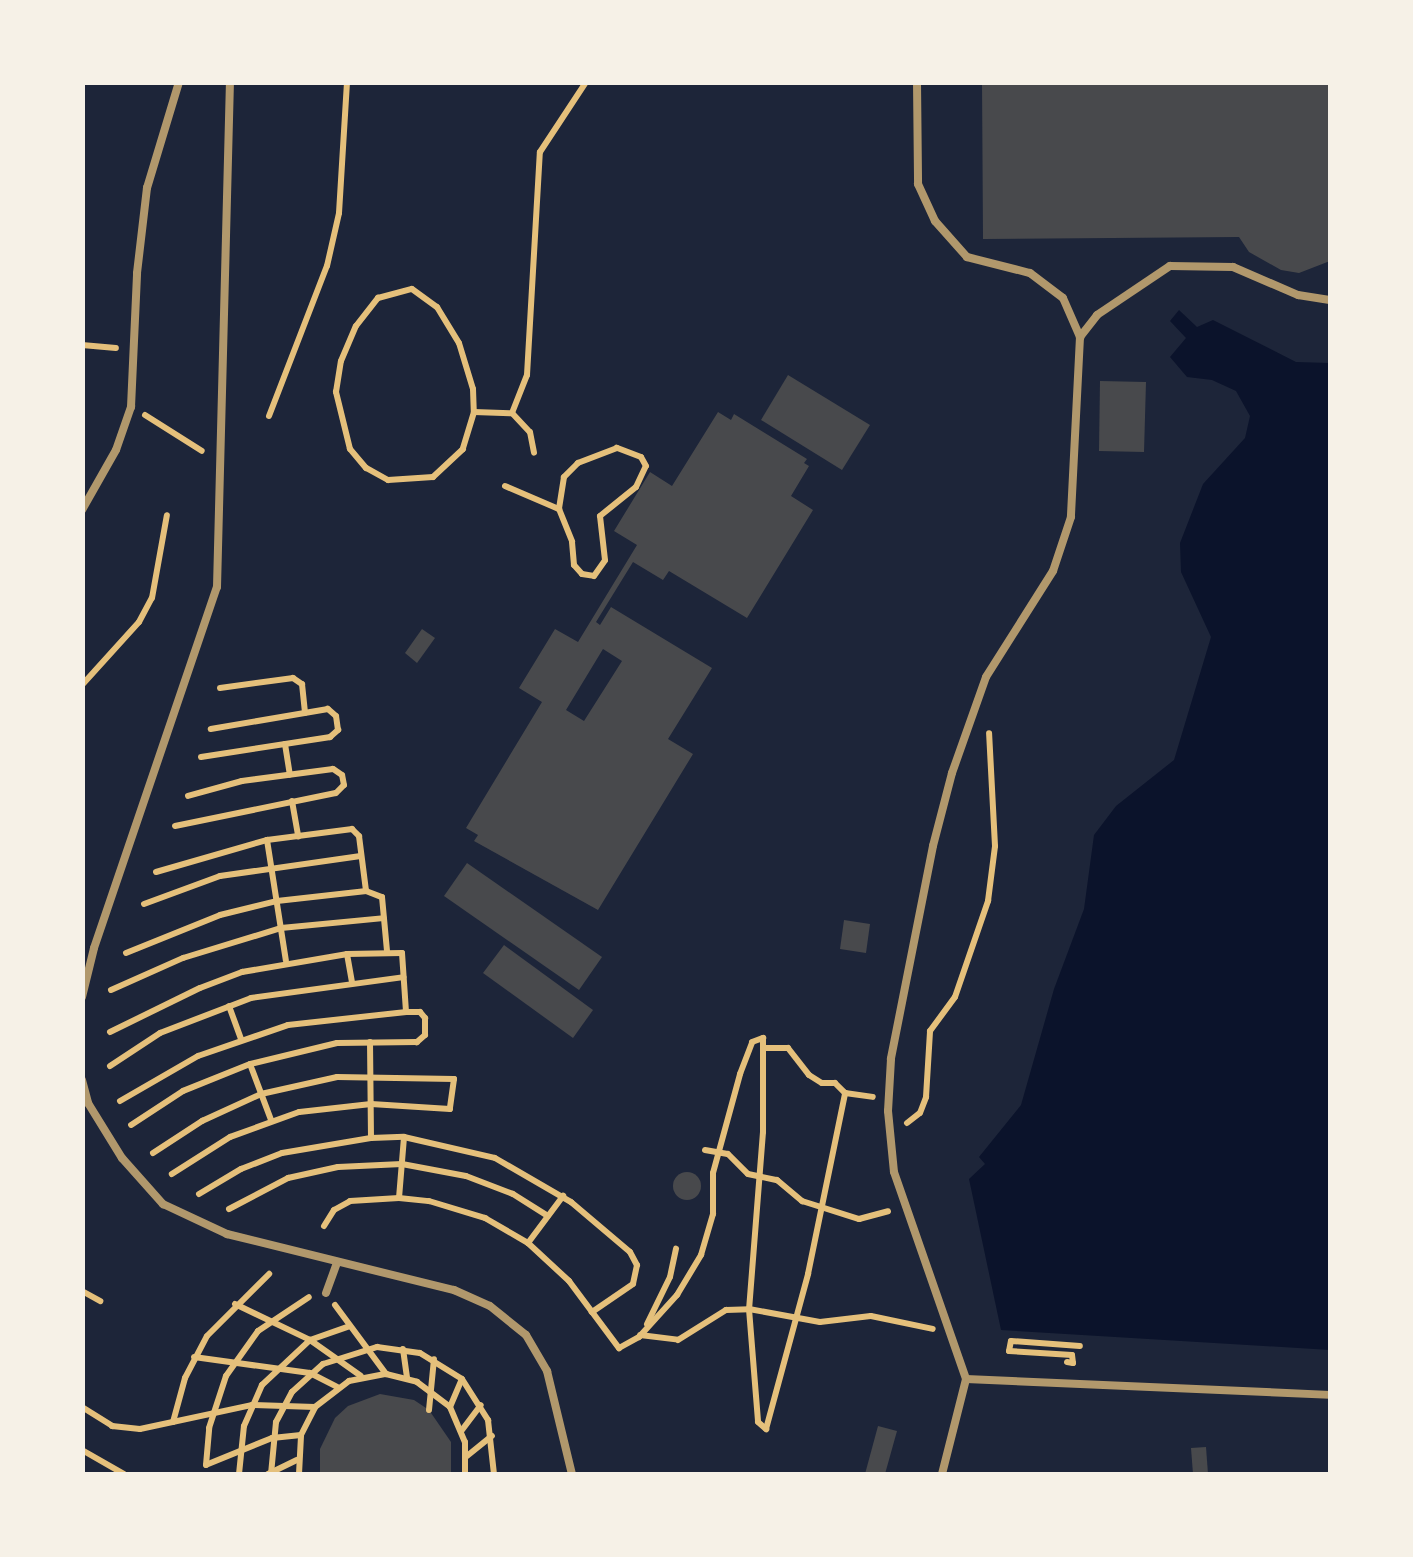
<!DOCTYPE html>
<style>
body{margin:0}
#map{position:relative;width:1413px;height:1557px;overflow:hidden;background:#14213d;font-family:"Varela Round",sans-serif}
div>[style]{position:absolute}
.green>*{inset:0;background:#1d2539}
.water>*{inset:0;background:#0b132b}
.building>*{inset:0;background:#48494c}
.round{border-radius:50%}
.path>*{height:6px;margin:-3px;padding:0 3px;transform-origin:3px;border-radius:3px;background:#e5c07b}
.service>*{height:8px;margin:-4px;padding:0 4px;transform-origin:4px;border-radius:4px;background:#b1986c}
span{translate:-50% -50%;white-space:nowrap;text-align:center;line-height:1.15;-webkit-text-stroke:8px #f6f1e7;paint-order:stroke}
.frame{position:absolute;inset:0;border:85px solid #f6f1e7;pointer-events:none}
</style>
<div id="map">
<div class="green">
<div style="clip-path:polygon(83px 83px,1330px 83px,1330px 1474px,83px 1474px)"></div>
</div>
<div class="water">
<div style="clip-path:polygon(1179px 310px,1197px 327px,1213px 320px,1296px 362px,1330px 363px,1330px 1350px,1001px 1330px,969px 1179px,985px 1164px,979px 1157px,1021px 1105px,1054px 989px,1084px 909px,1094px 835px,1116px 806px,1174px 760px,1211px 637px,1181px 572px,1180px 543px,1203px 484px,1245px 438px,1250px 416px,1236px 391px,1212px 380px,1187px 377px,1170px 357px,1186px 338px,1170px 321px)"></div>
</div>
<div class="building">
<div style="clip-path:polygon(982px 82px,1330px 82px,1330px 261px,1299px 273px,1281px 270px,1249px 252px,1239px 237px,983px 239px)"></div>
<div style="clip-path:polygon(788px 375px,870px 425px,842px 470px,761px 420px)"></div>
<div style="clip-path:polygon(1100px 381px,1146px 382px,1144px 452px,1099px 451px)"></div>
<div style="clip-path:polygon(evenodd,718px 412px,731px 420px,734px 414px,807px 459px,804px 463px,809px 466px,791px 496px,813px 510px,747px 618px,669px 571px,663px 580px,633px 562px,596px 622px,600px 625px,611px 607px,712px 668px,668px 739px,693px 754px,598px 910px,474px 841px,478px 835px,466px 828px,542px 702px,519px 688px,555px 629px,578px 642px,637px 545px,614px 531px,650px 472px,672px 486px,718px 412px,603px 649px,622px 661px,584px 721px,566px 710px,603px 649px)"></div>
<div style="clip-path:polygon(422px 629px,435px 638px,417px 663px,405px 653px)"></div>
<div style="clip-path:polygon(467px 863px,602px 957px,579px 990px,444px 896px)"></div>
<div style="clip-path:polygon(844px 920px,870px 924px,866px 953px,840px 949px)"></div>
<div style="clip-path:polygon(504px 945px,593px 1010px,573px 1038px,483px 973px)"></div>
<div class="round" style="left:673px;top:1172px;width:28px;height:28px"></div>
<div style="clip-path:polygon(380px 1394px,414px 1400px,429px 1410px,451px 1442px,451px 1474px,320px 1474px,320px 1449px,335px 1418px,348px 1406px)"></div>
<div style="clip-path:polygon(878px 1426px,897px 1431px,885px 1474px,865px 1474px)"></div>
<div style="clip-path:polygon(1206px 1447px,1208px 1474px,1193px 1474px,1191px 1448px)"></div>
</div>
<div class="path">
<div style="left:412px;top:289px;width:31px;rotate:36deg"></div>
<div style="left:437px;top:307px;width:42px;rotate:58.6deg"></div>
<div style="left:459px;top:343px;width:48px;rotate:73.1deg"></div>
<div style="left:473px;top:389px;width:23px;rotate:88deg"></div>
<div style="left:474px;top:412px;width:39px;rotate:107deg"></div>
<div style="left:463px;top:449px;width:41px;rotate:137deg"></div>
<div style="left:433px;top:477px;width:45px;rotate:176.2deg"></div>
<div style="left:388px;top:480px;width:25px;rotate:-151deg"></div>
<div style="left:366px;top:468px;width:25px;rotate:-130deg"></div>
<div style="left:350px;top:449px;width:59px;rotate:-103.8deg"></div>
<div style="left:336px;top:392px;width:31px;rotate:-81deg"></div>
<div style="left:341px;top:361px;width:38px;rotate:-67deg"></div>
<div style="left:356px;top:326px;width:36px;rotate:-52deg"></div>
<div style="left:378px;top:298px;width:35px;rotate:-15deg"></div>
<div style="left:82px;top:345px;width:34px;rotate:5deg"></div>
<div style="left:474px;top:412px;width:38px;rotate:2deg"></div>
<div style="left:512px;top:413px;width:26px;rotate:47deg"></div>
<div style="left:530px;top:432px;width:21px;rotate:79deg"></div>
<div style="left:512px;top:413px;width:41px;rotate:-68.5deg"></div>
<div style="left:527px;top:375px;width:223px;rotate:-86.7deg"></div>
<div style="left:540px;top:152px;width:84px;rotate:-56.7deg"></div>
<div style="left:145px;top:415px;width:67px;rotate:32.3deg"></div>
<div style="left:269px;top:416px;width:161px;rotate:-68.9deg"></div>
<div style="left:327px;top:266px;width:54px;rotate:-77.2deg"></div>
<div style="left:339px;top:213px;width:131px;rotate:-86.5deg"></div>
<div style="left:505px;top:486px;width:59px;rotate:23.1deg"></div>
<div style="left:559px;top:509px;width:35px;rotate:68deg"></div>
<div style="left:572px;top:542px;width:23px;rotate:85deg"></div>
<div style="left:574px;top:565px;width:12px;rotate:48deg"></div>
<div style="left:582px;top:574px;width:12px;rotate:9deg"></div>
<div style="left:594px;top:576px;width:19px;rotate:-55deg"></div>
<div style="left:605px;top:560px;width:44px;rotate:-96.5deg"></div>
<div style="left:600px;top:516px;width:46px;rotate:-38.9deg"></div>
<div style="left:636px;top:487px;width:23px;rotate:-65deg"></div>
<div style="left:646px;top:466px;width:10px;rotate:-119deg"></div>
<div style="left:641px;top:457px;width:26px;rotate:-159deg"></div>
<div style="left:617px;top:448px;width:42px;rotate:159deg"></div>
<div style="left:578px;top:463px;width:20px;rotate:135deg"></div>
<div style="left:564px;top:477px;width:32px;rotate:99deg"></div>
<div style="left:82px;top:685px;width:85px;rotate:-47.9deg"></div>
<div style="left:139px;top:622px;width:27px;rotate:-62deg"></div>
<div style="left:152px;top:598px;width:84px;rotate:-79.8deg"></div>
<div style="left:220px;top:688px;width:74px;rotate:-7.8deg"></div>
<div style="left:293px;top:678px;width:11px;rotate:34deg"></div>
<div style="left:302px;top:684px;width:29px;rotate:84deg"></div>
<div style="left:285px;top:744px;width:31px;rotate:81deg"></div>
<div style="left:201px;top:757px;width:131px;rotate:-8.8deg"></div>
<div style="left:330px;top:737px;width:11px;rotate:-41deg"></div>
<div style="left:338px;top:730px;width:14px;rotate:-98deg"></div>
<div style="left:336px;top:716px;width:11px;rotate:-139deg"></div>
<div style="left:328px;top:709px;width:119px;rotate:170.3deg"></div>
<div style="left:292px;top:801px;width:36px;rotate:80deg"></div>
<div style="left:175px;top:826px;width:164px;rotate:-11.6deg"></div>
<div style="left:336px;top:793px;width:11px;rotate:-45deg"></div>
<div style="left:344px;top:785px;width:10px;rotate:-101deg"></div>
<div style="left:342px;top:775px;width:11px;rotate:-146deg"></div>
<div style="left:333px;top:769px;width:92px;rotate:172.5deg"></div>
<div style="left:242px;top:781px;width:56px;rotate:164.5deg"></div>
<div style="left:267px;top:840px;width:122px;rotate:81.1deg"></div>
<div style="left:156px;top:872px;width:116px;rotate:-16.1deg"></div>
<div style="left:267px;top:840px;width:86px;rotate:-7.4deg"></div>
<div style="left:352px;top:829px;width:10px;rotate:45deg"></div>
<div style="left:359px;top:836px;width:55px;rotate:82.7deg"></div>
<div style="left:144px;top:904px;width:81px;rotate:-20.2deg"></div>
<div style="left:220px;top:876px;width:142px;rotate:-8.1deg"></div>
<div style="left:126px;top:953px;width:101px;rotate:-22deg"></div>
<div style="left:220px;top:915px;width:59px;rotate:-13.8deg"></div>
<div style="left:277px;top:901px;width:90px;rotate:-6.4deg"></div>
<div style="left:366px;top:891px;width:17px;rotate:21deg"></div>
<div style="left:382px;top:897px;width:54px;rotate:84.7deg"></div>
<div style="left:347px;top:954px;width:28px;rotate:80deg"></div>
<div style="left:111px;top:990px;width:79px;rotate:-24deg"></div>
<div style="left:183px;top:958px;width:102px;rotate:-17deg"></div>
<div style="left:281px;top:928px;width:103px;rotate:-5.5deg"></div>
<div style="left:229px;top:1006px;width:35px;rotate:70deg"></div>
<div style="left:110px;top:1032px;width:100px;rotate:-26.1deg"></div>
<div style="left:200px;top:988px;width:45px;rotate:-20.9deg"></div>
<div style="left:242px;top:972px;width:107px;rotate:-9.7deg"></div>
<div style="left:347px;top:954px;width:55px;rotate:-1deg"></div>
<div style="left:402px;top:953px;width:59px;rotate:86.1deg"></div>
<div style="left:370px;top:1042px;width:96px;rotate:89.4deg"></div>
<div style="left:763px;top:1048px;width:25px"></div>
<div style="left:788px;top:1048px;width:34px;rotate:52deg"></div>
<div style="left:809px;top:1075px;width:15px;rotate:32deg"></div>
<div style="left:822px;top:1083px;width:13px"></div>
<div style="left:835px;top:1083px;width:14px;rotate:45deg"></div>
<div style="left:250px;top:1064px;width:60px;rotate:69.4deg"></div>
<div style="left:110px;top:1066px;width:60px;rotate:-33.4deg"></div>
<div style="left:160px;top:1033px;width:97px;rotate:-21deg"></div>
<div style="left:251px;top:998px;width:154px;rotate:-7.8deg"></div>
<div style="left:120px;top:1101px;width:90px;rotate:-30deg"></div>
<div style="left:198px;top:1056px;width:95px;rotate:-19deg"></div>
<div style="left:288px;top:1025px;width:119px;rotate:-6.3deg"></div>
<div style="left:406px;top:1012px;width:14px"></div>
<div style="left:420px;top:1012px;width:8px;rotate:50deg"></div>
<div style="left:425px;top:1018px;width:17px;rotate:90deg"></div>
<div style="left:425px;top:1035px;width:11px;rotate:139deg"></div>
<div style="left:417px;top:1042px;width:80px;rotate:179.3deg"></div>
<div style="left:337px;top:1043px;width:89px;rotate:166.4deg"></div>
<div style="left:250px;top:1064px;width:72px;rotate:158.1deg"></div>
<div style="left:183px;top:1091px;width:62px;rotate:146.8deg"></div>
<div style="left:907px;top:1123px;width:16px;rotate:-38deg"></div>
<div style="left:920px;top:1113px;width:17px;rotate:-69deg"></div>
<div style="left:926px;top:1097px;width:66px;rotate:-86.5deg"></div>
<div style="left:930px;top:1031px;width:42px;rotate:-53.7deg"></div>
<div style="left:955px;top:997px;width:102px;rotate:-71deg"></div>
<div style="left:988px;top:901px;width:55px;rotate:-82.7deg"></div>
<div style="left:995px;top:846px;width:113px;rotate:-93deg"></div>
<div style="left:705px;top:1150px;width:23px;rotate:10deg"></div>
<div style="left:728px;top:1154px;width:28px;rotate:45deg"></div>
<div style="left:748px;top:1174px;width:30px;rotate:12deg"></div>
<div style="left:777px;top:1180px;width:33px;rotate:40deg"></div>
<div style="left:802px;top:1201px;width:60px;rotate:17.5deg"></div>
<div style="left:859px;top:1219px;width:30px;rotate:-15deg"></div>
<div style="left:153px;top:1153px;width:59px;rotate:-33.1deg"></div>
<div style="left:202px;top:1121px;width:65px;rotate:-24.6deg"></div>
<div style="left:261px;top:1094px;width:78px;rotate:-12.6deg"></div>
<div style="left:337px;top:1077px;width:117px;rotate:1deg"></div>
<div style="left:454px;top:1079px;width:30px;rotate:98deg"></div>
<div style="left:450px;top:1109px;width:79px;rotate:-176.4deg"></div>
<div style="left:371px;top:1104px;width:72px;rotate:173.7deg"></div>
<div style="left:299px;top:1112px;width:73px;rotate:160.1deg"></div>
<div style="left:230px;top:1137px;width:69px;rotate:147.5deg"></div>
<div style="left:199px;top:1194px;width:49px;rotate:-30.8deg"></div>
<div style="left:241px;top:1169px;width:44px;rotate:-21.3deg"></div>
<div style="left:282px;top:1153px;width:90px;rotate:-9.6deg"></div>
<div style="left:371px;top:1138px;width:33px;rotate:-2deg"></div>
<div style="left:404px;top:1137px;width:93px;rotate:13deg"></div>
<div style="left:495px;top:1158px;width:88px;rotate:30.1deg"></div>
<div style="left:571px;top:1202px;width:77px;rotate:40.3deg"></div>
<div style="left:630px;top:1252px;width:15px;rotate:62deg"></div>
<div style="left:637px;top:1265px;width:19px;rotate:102deg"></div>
<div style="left:633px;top:1284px;width:50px;rotate:145.7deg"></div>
<div style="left:399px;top:1198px;width:61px;rotate:-85.3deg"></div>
<div style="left:229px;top:1209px;width:67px;rotate:-27.7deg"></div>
<div style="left:288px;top:1178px;width:51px;rotate:-12.4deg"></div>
<div style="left:338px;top:1167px;width:64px;rotate:-2.7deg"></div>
<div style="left:402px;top:1164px;width:65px;rotate:10.6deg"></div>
<div style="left:466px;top:1176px;width:50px;rotate:21deg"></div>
<div style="left:513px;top:1194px;width:41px;rotate:32.2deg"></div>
<div style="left:324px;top:1226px;width:19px;rotate:-58deg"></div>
<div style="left:334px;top:1210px;width:18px;rotate:-29deg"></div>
<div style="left:350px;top:1201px;width:49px;rotate:-3.5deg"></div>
<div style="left:399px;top:1198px;width:30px;rotate:6deg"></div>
<div style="left:429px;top:1201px;width:59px;rotate:16.9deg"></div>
<div style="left:485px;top:1218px;width:50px;rotate:30.2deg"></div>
<div style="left:528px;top:1243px;width:56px;rotate:42.8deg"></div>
<div style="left:569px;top:1281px;width:84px;rotate:53.3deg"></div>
<div style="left:619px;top:1348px;width:23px;rotate:-29deg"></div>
<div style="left:639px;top:1337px;width:57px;rotate:-47.9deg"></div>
<div style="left:677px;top:1295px;width:47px;rotate:-59deg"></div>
<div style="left:701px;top:1255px;width:43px;rotate:-73.7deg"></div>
<div style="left:713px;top:1214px;width:41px;rotate:-90deg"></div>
<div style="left:713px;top:1173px;width:103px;rotate:-74.7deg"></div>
<div style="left:740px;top:1074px;width:34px;rotate:-69deg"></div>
<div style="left:752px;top:1042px;width:12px;rotate:-20deg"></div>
<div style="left:763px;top:1038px;width:94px;rotate:90deg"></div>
<div style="left:763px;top:1132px;width:178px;rotate:94.5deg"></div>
<div style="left:749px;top:1309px;width:113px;rotate:85.4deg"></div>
<div style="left:758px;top:1422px;width:11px;rotate:41deg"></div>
<div style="left:766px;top:1429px;width:161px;rotate:-74.8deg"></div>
<div style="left:808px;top:1274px;width:185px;rotate:-78.4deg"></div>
<div style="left:845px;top:1093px;width:28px;rotate:8deg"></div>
<div style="left:528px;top:1243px;width:59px;rotate:-53.3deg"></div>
<div style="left:82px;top:1291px;width:21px;rotate:29deg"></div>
<div style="left:235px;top:1304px;width:83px;rotate:25.6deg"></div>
<div style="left:310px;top:1340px;width:62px;rotate:35.2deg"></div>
<div style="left:335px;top:1305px;width:86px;rotate:53.5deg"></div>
<div style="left:647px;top:1324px;width:52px;rotate:-63.9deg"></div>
<div style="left:670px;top:1277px;width:29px;rotate:-78deg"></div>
<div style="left:640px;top:1335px;width:38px;rotate:7deg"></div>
<div style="left:678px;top:1340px;width:57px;rotate:-32deg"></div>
<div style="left:726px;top:1310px;width:23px;rotate:-2deg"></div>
<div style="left:749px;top:1309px;width:72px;rotate:10.4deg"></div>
<div style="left:820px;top:1322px;width:51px;rotate:-6.7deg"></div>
<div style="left:871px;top:1316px;width:63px;rotate:11.8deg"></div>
<div style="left:403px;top:1349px;width:29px;rotate:82deg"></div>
<div style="left:194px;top:1357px;width:117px;rotate:7.9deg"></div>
<div style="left:310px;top:1373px;width:31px;rotate:27deg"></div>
<div style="left:1067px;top:1362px;width:6px;rotate:9deg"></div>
<div style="left:1073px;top:1363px;width:8px;rotate:-97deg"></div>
<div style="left:1072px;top:1355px;width:63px;rotate:-176.4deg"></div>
<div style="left:1009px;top:1351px;width:10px;rotate:-79deg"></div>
<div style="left:1011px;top:1341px;width:69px;rotate:4.1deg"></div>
<div style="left:82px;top:1407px;width:36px;rotate:32deg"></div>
<div style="left:112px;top:1426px;width:28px;rotate:6deg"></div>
<div style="left:140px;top:1429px;width:115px;rotate:-12.1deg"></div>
<div style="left:252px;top:1405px;width:63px;rotate:1.8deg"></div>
<div style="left:450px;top:1407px;width:30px;rotate:-67deg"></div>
<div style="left:429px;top:1410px;width:51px;rotate:-84.4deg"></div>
<div style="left:173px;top:1422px;width:46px;rotate:-74.7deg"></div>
<div style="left:185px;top:1378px;width:47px;rotate:-62.4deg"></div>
<div style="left:207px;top:1336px;width:88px;rotate:-45deg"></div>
<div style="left:462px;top:1430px;width:31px;rotate:-53deg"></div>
<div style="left:301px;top:1435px;width:29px;rotate:174deg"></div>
<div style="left:272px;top:1438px;width:71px;rotate:157.8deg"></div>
<div style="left:206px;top:1465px;width:37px;rotate:-85deg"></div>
<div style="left:209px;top:1428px;width:55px;rotate:-71.9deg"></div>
<div style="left:226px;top:1376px;width:55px;rotate:-54.6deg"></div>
<div style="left:258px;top:1331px;width:61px;rotate:-33.7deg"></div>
<div style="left:82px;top:1450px;width:48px;rotate:29.7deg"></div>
<div style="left:467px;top:1456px;width:32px;rotate:-39deg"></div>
<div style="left:239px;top:1474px;width:48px;rotate:-84.1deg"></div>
<div style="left:244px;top:1426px;width:45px;rotate:-66.3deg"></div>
<div style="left:262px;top:1385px;width:66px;rotate:-43.2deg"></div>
<div style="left:310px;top:1340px;width:42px;rotate:-19.3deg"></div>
<div style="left:268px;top:1474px;width:32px;rotate:-26deg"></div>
<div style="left:271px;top:1474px;width:52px;rotate:-84.5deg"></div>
<div style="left:276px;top:1422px;width:34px;rotate:-62deg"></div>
<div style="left:292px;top:1392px;width:42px;rotate:-42.1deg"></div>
<div style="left:323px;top:1364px;width:57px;rotate:-17.5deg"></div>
<div style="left:377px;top:1347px;width:43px;rotate:7.9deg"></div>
<div style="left:420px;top:1353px;width:49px;rotate:31.8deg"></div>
<div style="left:462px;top:1379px;width:49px;rotate:57.6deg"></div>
<div style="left:488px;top:1420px;width:54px;rotate:83.7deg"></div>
<div style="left:299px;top:1474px;width:39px;rotate:-87deg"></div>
<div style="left:301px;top:1435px;width:31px;rotate:-63deg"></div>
<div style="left:315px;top:1407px;width:43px;rotate:-37.4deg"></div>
<div style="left:349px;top:1381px;width:38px;rotate:-11deg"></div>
<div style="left:386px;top:1374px;width:32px;rotate:14deg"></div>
<div style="left:417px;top:1382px;width:41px;rotate:37.1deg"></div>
<div style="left:450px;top:1407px;width:38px;rotate:67deg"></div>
<div style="left:465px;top:1442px;width:32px;rotate:90deg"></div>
</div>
<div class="service">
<div style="left:917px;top:82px;width:102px;rotate:89.4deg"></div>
<div style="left:918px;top:184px;width:41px;rotate:65.3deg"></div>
<div style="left:935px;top:221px;width:48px;rotate:48.4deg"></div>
<div style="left:967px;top:257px;width:65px;rotate:14.3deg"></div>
<div style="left:1030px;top:273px;width:41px;rotate:37.1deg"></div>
<div style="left:1063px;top:298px;width:43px;rotate:66.4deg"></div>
<div style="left:1080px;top:337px;width:180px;rotate:92.9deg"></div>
<div style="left:1071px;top:517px;width:57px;rotate:108.4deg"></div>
<div style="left:1053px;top:571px;width:125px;rotate:122.3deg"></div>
<div style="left:986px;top:677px;width:102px;rotate:109.5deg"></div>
<div style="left:952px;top:773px;width:75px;rotate:104.6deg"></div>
<div style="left:933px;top:846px;width:217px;rotate:101.2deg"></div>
<div style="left:891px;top:1059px;width:52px;rotate:93.3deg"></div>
<div style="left:888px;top:1111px;width:61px;rotate:84.4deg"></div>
<div style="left:894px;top:1172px;width:219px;rotate:70.8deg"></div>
<div style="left:1080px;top:337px;width:28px;rotate:-52deg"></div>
<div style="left:1097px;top:315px;width:88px;rotate:-33.9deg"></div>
<div style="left:1170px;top:266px;width:63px;rotate:0.9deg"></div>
<div style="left:1233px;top:267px;width:71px;rotate:23.3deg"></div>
<div style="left:1298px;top:295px;width:32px;rotate:9deg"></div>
<div style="left:82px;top:510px;width:69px;rotate:-60.5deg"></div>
<div style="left:116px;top:450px;width:46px;rotate:-70.8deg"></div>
<div style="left:131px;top:407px;width:134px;rotate:-87.4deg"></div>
<div style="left:137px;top:273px;width:86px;rotate:-83.3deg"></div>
<div style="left:147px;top:188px;width:111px;rotate:-73.2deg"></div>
<div style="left:82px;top:997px;width:50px;rotate:-76.2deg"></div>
<div style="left:94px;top:948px;width:381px;rotate:-71.2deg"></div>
<div style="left:217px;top:587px;width:505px;rotate:-88.53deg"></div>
<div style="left:82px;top:1080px;width:24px;rotate:75deg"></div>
<div style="left:88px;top:1103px;width:65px;rotate:58.3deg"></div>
<div style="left:122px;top:1158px;width:62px;rotate:48.3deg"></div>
<div style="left:163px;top:1204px;width:71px;rotate:25.1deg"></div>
<div style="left:227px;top:1234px;width:234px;rotate:13.9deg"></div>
<div style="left:454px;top:1290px;width:39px;rotate:24deg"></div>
<div style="left:490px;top:1306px;width:46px;rotate:38.9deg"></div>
<div style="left:526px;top:1335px;width:42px;rotate:59.7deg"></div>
<div style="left:547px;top:1371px;width:106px;rotate:76.4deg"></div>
<div style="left:326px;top:1293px;width:33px;rotate:-70deg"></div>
<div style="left:942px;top:1474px;width:98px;rotate:-75.8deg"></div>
<div style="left:966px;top:1379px;width:364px;rotate:2.5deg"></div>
</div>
<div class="frame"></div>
</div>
